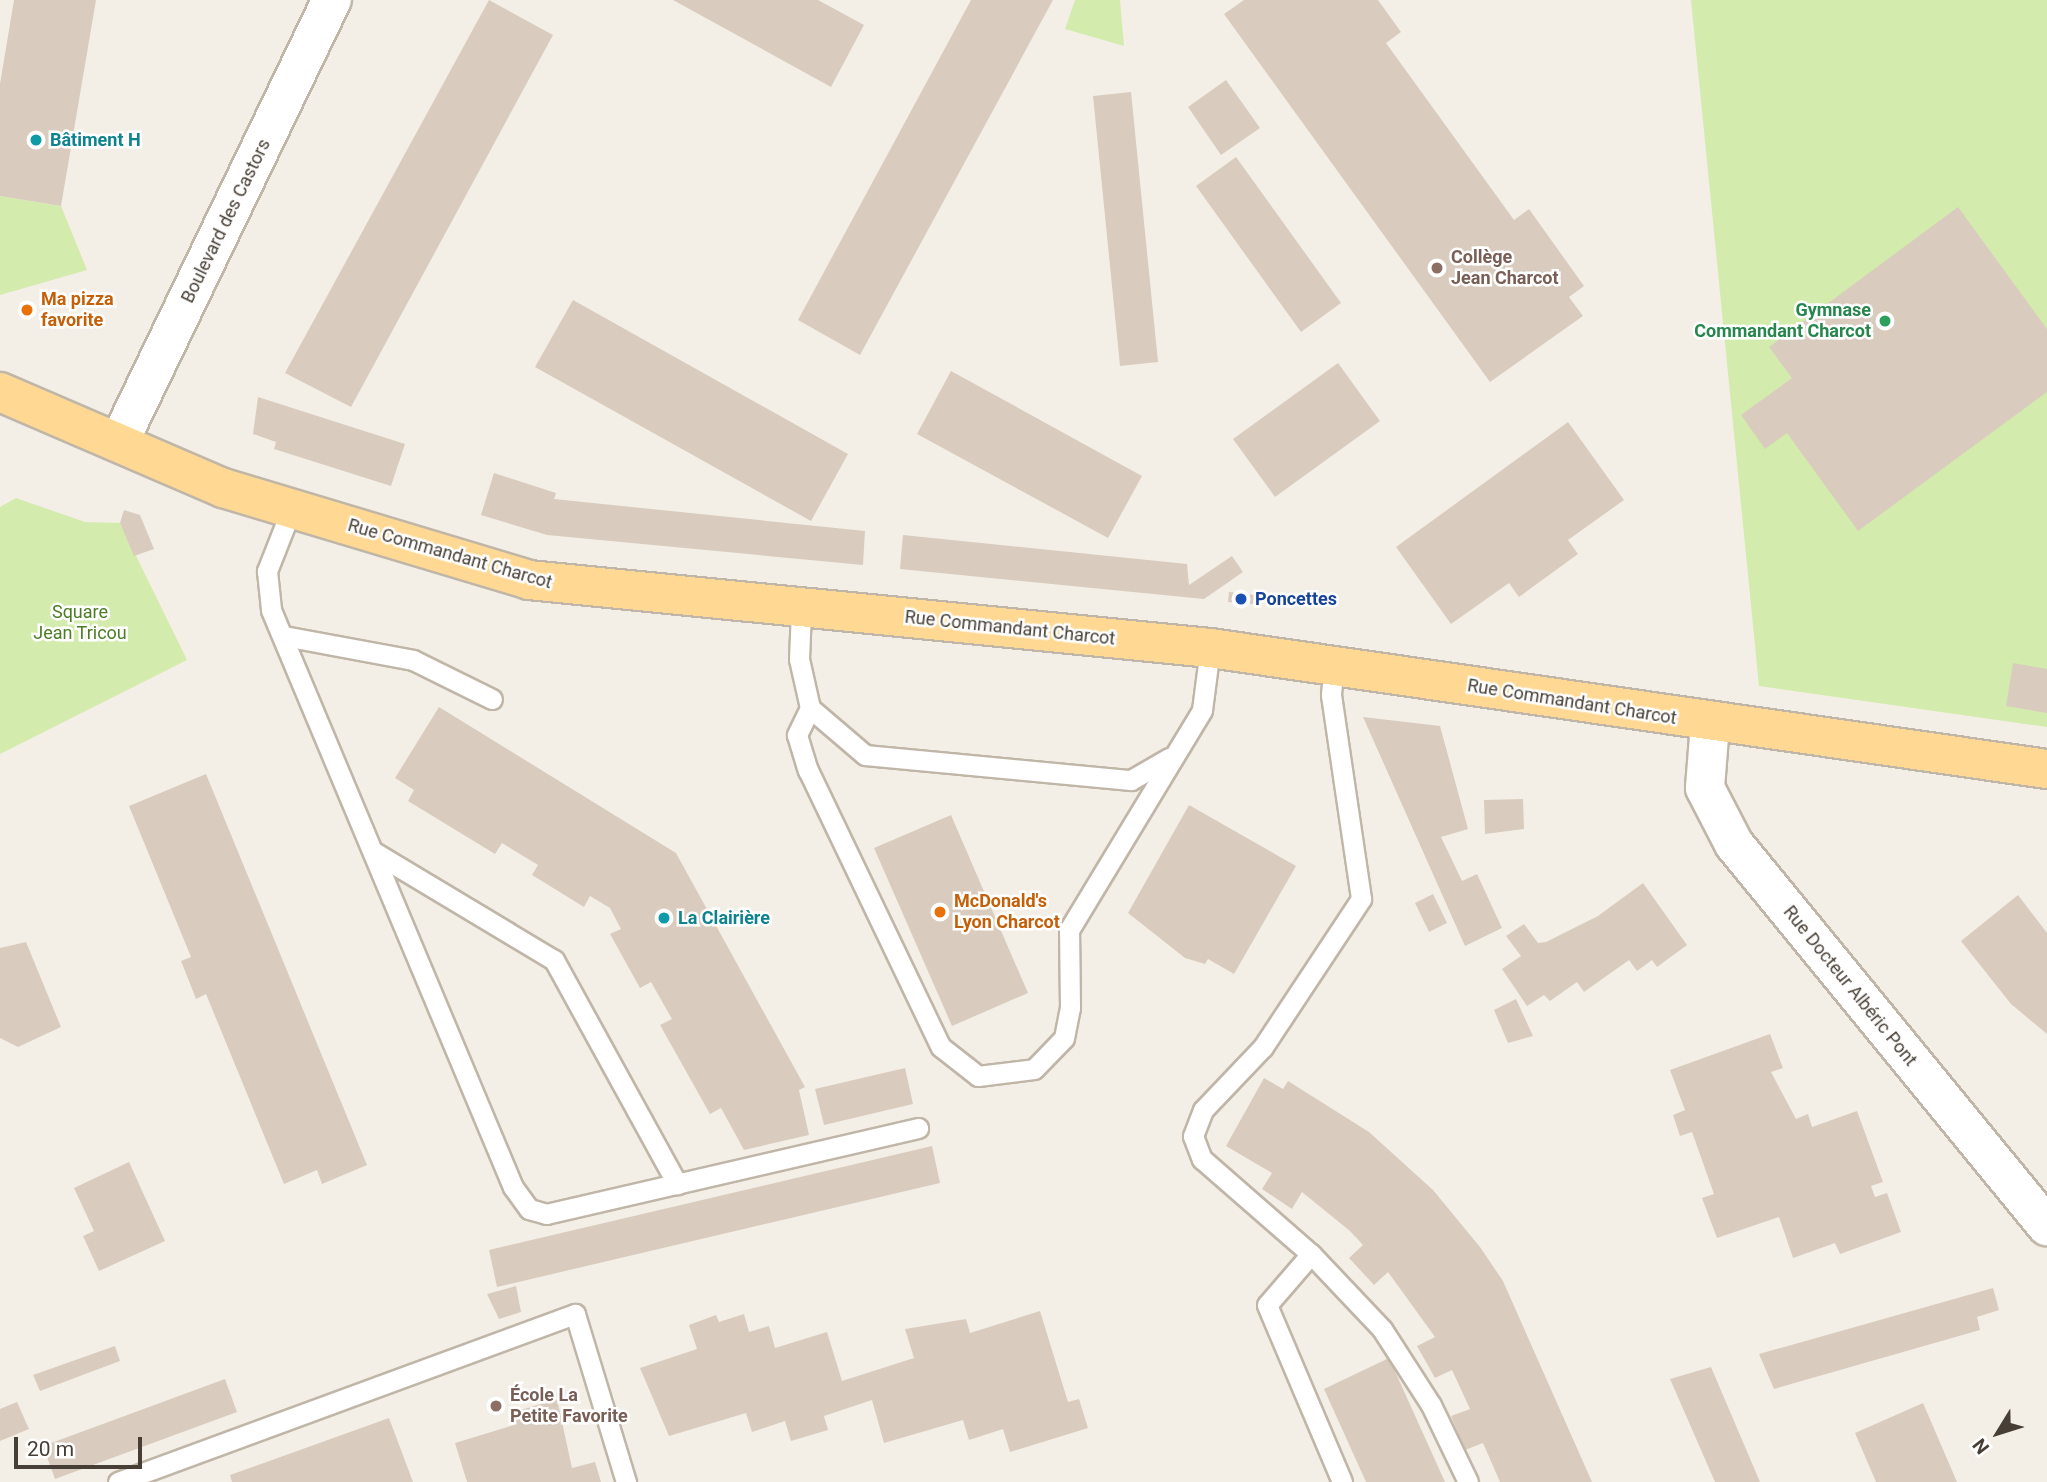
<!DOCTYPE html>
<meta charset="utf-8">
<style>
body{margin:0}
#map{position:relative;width:2047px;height:1482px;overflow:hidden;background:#f4efe6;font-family:Roboto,sans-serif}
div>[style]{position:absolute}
.green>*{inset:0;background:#d3ebac}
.building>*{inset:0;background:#d9ccbe}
.roads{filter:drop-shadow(2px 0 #c0b6a8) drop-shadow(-2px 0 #c0b6a8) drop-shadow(0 2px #c0b6a8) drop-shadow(0 -2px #c0b6a8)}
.service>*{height:19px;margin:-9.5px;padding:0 9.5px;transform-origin:9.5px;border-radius:9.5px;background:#fff}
.minor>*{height:38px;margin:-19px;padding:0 19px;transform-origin:19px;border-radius:19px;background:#fff}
.primary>*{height:38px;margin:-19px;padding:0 19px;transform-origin:19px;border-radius:19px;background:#ffd994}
.dots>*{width:19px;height:19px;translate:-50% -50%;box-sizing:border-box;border:4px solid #fff;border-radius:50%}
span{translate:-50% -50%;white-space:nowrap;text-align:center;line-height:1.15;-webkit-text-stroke:5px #fff;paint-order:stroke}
.culture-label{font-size:18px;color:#0d838f;font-weight:700}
.left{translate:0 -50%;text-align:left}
.street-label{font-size:18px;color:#473f35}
.education-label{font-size:18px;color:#785e54;font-weight:700}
.food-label{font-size:18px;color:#c56008;font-weight:700}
.leisure-label{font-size:18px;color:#27864d;font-weight:700}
.right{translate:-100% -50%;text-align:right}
.transit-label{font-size:18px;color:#164399;font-weight:700}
.park-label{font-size:18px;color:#4c7d24}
.north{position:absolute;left:1963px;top:1398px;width:70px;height:70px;-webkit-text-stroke:5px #fff;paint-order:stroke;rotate:232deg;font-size:19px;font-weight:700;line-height:28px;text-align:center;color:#473f35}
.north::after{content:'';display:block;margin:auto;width:24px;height:32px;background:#473f35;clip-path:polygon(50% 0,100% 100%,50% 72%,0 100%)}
.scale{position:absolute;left:14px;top:1437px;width:128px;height:32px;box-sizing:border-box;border:4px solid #473f35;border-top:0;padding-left:9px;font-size:21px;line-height:24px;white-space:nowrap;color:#473f35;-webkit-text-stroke:5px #fff;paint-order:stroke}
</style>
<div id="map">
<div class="green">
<div style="clip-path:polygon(1075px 0,1120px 0,1124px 46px,1065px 29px)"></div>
<div style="clip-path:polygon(1691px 0,2047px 0,2047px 727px,1759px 686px)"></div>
<div style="clip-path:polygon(0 196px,61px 206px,87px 270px,0 295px)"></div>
<div style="clip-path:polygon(16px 498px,85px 522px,120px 523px,187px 660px,0 754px,0 507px)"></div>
</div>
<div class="building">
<div style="clip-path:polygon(14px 0,96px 0,61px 206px,0 196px,0 84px)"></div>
<div style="clip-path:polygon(489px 0,553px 35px,351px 407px,285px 373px)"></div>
<div style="clip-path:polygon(673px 0,818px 0,864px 25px,831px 87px)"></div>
<div style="clip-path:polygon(971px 0,1053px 0,860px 355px,798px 320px)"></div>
<div style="clip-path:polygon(1244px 0,1378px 0,1401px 32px,1386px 43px,1514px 220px,1529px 209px,1584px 286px,1569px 297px,1583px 316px,1490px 382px,1224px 14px)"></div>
<div style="clip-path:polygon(1226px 80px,1260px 128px,1221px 155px,1188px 107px)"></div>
<div style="clip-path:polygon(1131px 92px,1158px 362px,1120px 366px,1093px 96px)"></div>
<div style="clip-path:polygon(1236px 157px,1341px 303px,1301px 332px,1196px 186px)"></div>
<div style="clip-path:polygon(1958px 207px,2047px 329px,2047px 392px,1858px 531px,1787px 433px,1765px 449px,1741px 415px,1792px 378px,1769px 347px)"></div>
<div style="clip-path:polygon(573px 300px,848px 454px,811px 521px,535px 367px)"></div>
<div style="clip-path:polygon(1338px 363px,1380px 421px,1275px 497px,1233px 439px)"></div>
<div style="clip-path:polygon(951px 371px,1142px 476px,1108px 538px,917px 434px)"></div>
<div style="clip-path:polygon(258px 397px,405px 444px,391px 486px,274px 449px,276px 442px,253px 434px)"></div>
<div style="clip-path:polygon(1568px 422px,1624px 500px,1568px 540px,1578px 554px,1519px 597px,1509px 583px,1451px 624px,1396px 547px)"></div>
<div style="clip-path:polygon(494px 473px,556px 493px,554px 499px,865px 531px,863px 565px,547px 535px,481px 515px)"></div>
<div style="clip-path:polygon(124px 510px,140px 515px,154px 549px,134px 556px,120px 523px)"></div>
<div style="clip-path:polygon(903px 535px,1187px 564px,1189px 585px,1232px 556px,1243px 572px,1204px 599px,900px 569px)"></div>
<div style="clip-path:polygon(1229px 592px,1254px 595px,1253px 604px,1228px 602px)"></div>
<div style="clip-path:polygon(2013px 663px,2047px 669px,2047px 713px,2006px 706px)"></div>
<div style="clip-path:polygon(439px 707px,676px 853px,805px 1087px,799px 1090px,809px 1135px,744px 1150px,721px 1108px,710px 1114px,660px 1025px,672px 1019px,651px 982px,640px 988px,610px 934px,621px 929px,610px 908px,590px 896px,584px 907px,532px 875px,538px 865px,502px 843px,495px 854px,408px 801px,414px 790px,395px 778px)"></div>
<div style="clip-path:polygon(1363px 717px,1440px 726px,1468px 829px,1441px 837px,1462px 881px,1477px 874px,1502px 928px,1465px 946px)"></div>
<div style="clip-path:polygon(206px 774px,367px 1165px,322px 1184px,317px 1170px,284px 1184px,206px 994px,196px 999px,181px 961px,191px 957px,129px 806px)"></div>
<div style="clip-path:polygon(1523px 799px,1524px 829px,1485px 834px,1484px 800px)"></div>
<div style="clip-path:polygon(1189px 805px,1296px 866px,1234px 974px,1208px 959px,1205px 964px,1185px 958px,1128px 913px)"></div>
<div style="clip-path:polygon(951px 815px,1028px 993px,952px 1026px,874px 848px)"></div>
<div style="clip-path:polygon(1643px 883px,1687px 945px,1657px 967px,1652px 960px,1637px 971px,1629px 960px,1584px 992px,1577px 982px,1550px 1001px,1544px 995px,1527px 1006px,1502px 969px,1521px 956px,1506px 936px,1524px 924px,1538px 943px,1546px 942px,1598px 916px)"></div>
<div style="clip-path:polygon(1433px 894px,1447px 923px,1429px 932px,1415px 903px)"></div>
<div style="clip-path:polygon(2018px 895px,2047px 933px,2047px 1034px,2011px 1004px,1961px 941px)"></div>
<div style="clip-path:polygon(26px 942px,61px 1027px,18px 1047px,0 1038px,0 948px)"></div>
<div style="clip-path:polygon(1516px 999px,1533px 1036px,1508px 1043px,1494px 1010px)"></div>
<div style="clip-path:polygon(1770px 1034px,1783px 1068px,1771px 1072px,1796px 1119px,1808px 1114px,1812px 1127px,1857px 1111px,1883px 1182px,1871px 1186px,1875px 1197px,1887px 1193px,1901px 1232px,1840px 1254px,1835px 1243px,1793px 1258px,1779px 1217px,1717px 1238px,1702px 1198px,1714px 1194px,1692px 1132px,1680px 1136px,1673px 1115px,1685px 1110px,1670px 1070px)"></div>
<div style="clip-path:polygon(905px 1068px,913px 1104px,824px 1125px,815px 1089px)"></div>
<div style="clip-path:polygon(1264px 1078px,1283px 1089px,1288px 1081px,1369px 1132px,1433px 1190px,1480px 1247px,1503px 1281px,1592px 1482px,1500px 1482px,1483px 1443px,1465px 1450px,1451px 1416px,1470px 1409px,1452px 1370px,1435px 1378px,1417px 1346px,1435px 1337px,1388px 1272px,1374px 1285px,1349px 1258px,1363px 1245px,1350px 1231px,1302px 1192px,1292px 1209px,1262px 1189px,1272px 1173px,1226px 1146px)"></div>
<div style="clip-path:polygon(932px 1146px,940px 1183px,497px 1287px,489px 1250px)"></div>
<div style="clip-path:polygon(129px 1162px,165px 1241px,99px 1271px,83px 1236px,94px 1231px,74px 1188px)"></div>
<div style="clip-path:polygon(516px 1286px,521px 1312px,499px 1319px,487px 1294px)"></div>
<div style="clip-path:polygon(1993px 1288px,1999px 1310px,1977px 1317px,1980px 1330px,1774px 1389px,1759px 1354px)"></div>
<div style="clip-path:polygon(1040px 1311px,1068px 1402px,1079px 1399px,1088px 1428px,1010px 1452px,1003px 1429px,969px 1440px,963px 1420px,884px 1443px,872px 1400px,824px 1416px,828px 1430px,791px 1441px,785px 1421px,752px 1432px,746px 1413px,669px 1436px,640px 1368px,697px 1349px,689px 1325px,716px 1315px,719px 1322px,744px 1314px,749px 1332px,769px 1326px,775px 1348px,827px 1332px,842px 1381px,914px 1358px,905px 1329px,966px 1319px,970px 1333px)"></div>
<div style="clip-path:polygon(115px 1346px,120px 1361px,40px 1391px,33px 1375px)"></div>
<div style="clip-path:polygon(1389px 1358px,1445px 1482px,1366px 1482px,1324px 1389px)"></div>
<div style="clip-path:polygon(1711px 1367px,1760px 1482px,1715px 1482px,1670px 1379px)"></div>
<div style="clip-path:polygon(225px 1379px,237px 1412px,55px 1479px,43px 1446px)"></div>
<div style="clip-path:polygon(557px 1399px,572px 1468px,595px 1462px,601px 1482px,467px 1482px,455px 1443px,514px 1425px,511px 1413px)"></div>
<div style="clip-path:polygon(17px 1402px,29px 1429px,0 1441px,0 1409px)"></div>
<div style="clip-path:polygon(1923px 1403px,1957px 1482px,1876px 1482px,1855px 1433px)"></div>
<div style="clip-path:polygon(389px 1418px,413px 1482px,232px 1482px,230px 1475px)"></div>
</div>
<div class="roads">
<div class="service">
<div style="left:291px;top:510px;width:66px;rotate:111.5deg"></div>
<div style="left:267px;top:571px;width:39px;rotate:84deg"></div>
<div style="left:271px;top:610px;width:626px;rotate:67.25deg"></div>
<div style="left:513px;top:1187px;width:27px;rotate:54deg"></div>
<div style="left:529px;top:1209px;width:18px;rotate:16deg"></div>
<div style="left:546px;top:1214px;width:382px;rotate:-13deg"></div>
<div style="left:801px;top:611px;width:48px;rotate:92.4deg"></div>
<div style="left:799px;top:659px;width:50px;rotate:77.3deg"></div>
<div style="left:810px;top:708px;width:30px;rotate:116deg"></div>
<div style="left:797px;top:735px;width:37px;rotate:73deg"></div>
<div style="left:808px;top:770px;width:307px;rotate:64.4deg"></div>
<div style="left:941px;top:1047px;width:47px;rotate:38.1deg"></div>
<div style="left:978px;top:1076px;width:56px;rotate:-7.1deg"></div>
<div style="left:1034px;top:1069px;width:43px;rotate:-45.9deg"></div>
<div style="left:1064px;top:1038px;width:31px;rotate:-79deg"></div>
<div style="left:1070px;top:1008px;width:78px;rotate:-90.7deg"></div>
<div style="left:1069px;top:930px;width:257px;rotate:-58.8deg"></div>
<div style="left:1202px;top:710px;width:63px;rotate:-82.6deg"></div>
<div style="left:284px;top:636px;width:131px;rotate:10.5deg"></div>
<div style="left:413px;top:660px;width:88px;rotate:26.3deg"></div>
<div style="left:1334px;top:665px;width:30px;rotate:96deg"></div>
<div style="left:1331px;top:695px;width:206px;rotate:81.6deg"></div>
<div style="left:1361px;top:899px;width:178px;rotate:123.5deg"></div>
<div style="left:1263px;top:1047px;width:87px;rotate:133.6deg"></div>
<div style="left:1203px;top:1110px;width:28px;rotate:111deg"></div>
<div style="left:1193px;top:1136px;width:25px;rotate:69deg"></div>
<div style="left:1202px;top:1159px;width:145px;rotate:41.1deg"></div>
<div style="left:1311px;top:1254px;width:103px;rotate:46.6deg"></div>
<div style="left:1382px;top:1329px;width:90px;rotate:57.2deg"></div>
<div style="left:1431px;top:1405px;width:85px;rotate:64.3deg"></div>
<div style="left:810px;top:708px;width:72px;rotate:40.5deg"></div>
<div style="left:865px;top:755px;width:267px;rotate:5.4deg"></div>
<div style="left:1131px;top:780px;width:44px;rotate:-30.1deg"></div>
<div style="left:374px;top:852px;width:210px;rotate:31deg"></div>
<div style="left:554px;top:960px;width:256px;rotate:61.2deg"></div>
<div style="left:1311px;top:1254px;width:67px;rotate:130.8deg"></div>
<div style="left:1267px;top:1305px;width:192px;rotate:67deg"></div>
<div style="left:118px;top:1482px;width:487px;rotate:-20.2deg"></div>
<div style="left:575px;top:1314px;width:176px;rotate:73.1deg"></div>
</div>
<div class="minor">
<div style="left:119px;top:442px;width:491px;rotate:-64.3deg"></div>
<div style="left:1710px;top:724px;width:64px;rotate:94.5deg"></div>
<div style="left:1705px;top:788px;width:63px;rotate:62.6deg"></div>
<div style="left:1734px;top:844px;width:494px;rotate:50.7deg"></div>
</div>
<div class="primary">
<div style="left:0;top:392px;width:243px;rotate:23.3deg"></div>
<div style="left:223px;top:488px;width:320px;rotate:16.7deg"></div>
<div style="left:529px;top:580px;width:684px;rotate:5.7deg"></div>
<div style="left:1210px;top:648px;width:846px;rotate:8.23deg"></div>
</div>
</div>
<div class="dots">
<div style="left:36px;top:140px;background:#0f9aa8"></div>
<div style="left:1437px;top:268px;background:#8d6e63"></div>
<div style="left:27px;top:310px;background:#e8710a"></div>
<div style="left:1885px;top:321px;background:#2e9e5b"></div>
<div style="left:1241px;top:599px;background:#1a4fb4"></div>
<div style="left:940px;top:912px;background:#e8710a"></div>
<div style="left:664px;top:918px;background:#0f9aa8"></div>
<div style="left:496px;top:1406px;background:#8d6e63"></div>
</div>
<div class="culture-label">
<span class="left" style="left:50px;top:140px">Bâtiment H</span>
<span class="left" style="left:678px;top:918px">La Clairière</span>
</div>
<div class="street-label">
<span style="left:226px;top:221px;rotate:-64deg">Boulevard des Castors</span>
<span style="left:450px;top:554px;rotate:16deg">Rue Commandant Charcot</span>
<span style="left:1010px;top:628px;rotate:6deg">Rue Commandant Charcot</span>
<span style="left:1572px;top:702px;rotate:9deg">Rue Commandant Charcot</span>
<span style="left:1850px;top:986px;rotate:51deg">Rue Docteur Albéric Pont</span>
</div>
<div class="education-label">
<span class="left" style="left:1451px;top:268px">Collège<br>Jean Charcot</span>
<span class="left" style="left:510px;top:1406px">École La<br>Petite Favorite</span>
</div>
<div class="food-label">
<span class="left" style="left:41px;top:310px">Ma pizza<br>favorite</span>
<span class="left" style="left:954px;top:912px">McDonald's<br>Lyon Charcot</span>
</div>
<div class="leisure-label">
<span class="right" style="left:1871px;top:321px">Gymnase<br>Commandant Charcot</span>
</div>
<div class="transit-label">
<span class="left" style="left:1255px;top:599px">Poncettes</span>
</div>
<div class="park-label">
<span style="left:80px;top:623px">Square<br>Jean Tricou</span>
</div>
<div class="north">N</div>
<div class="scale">20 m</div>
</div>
